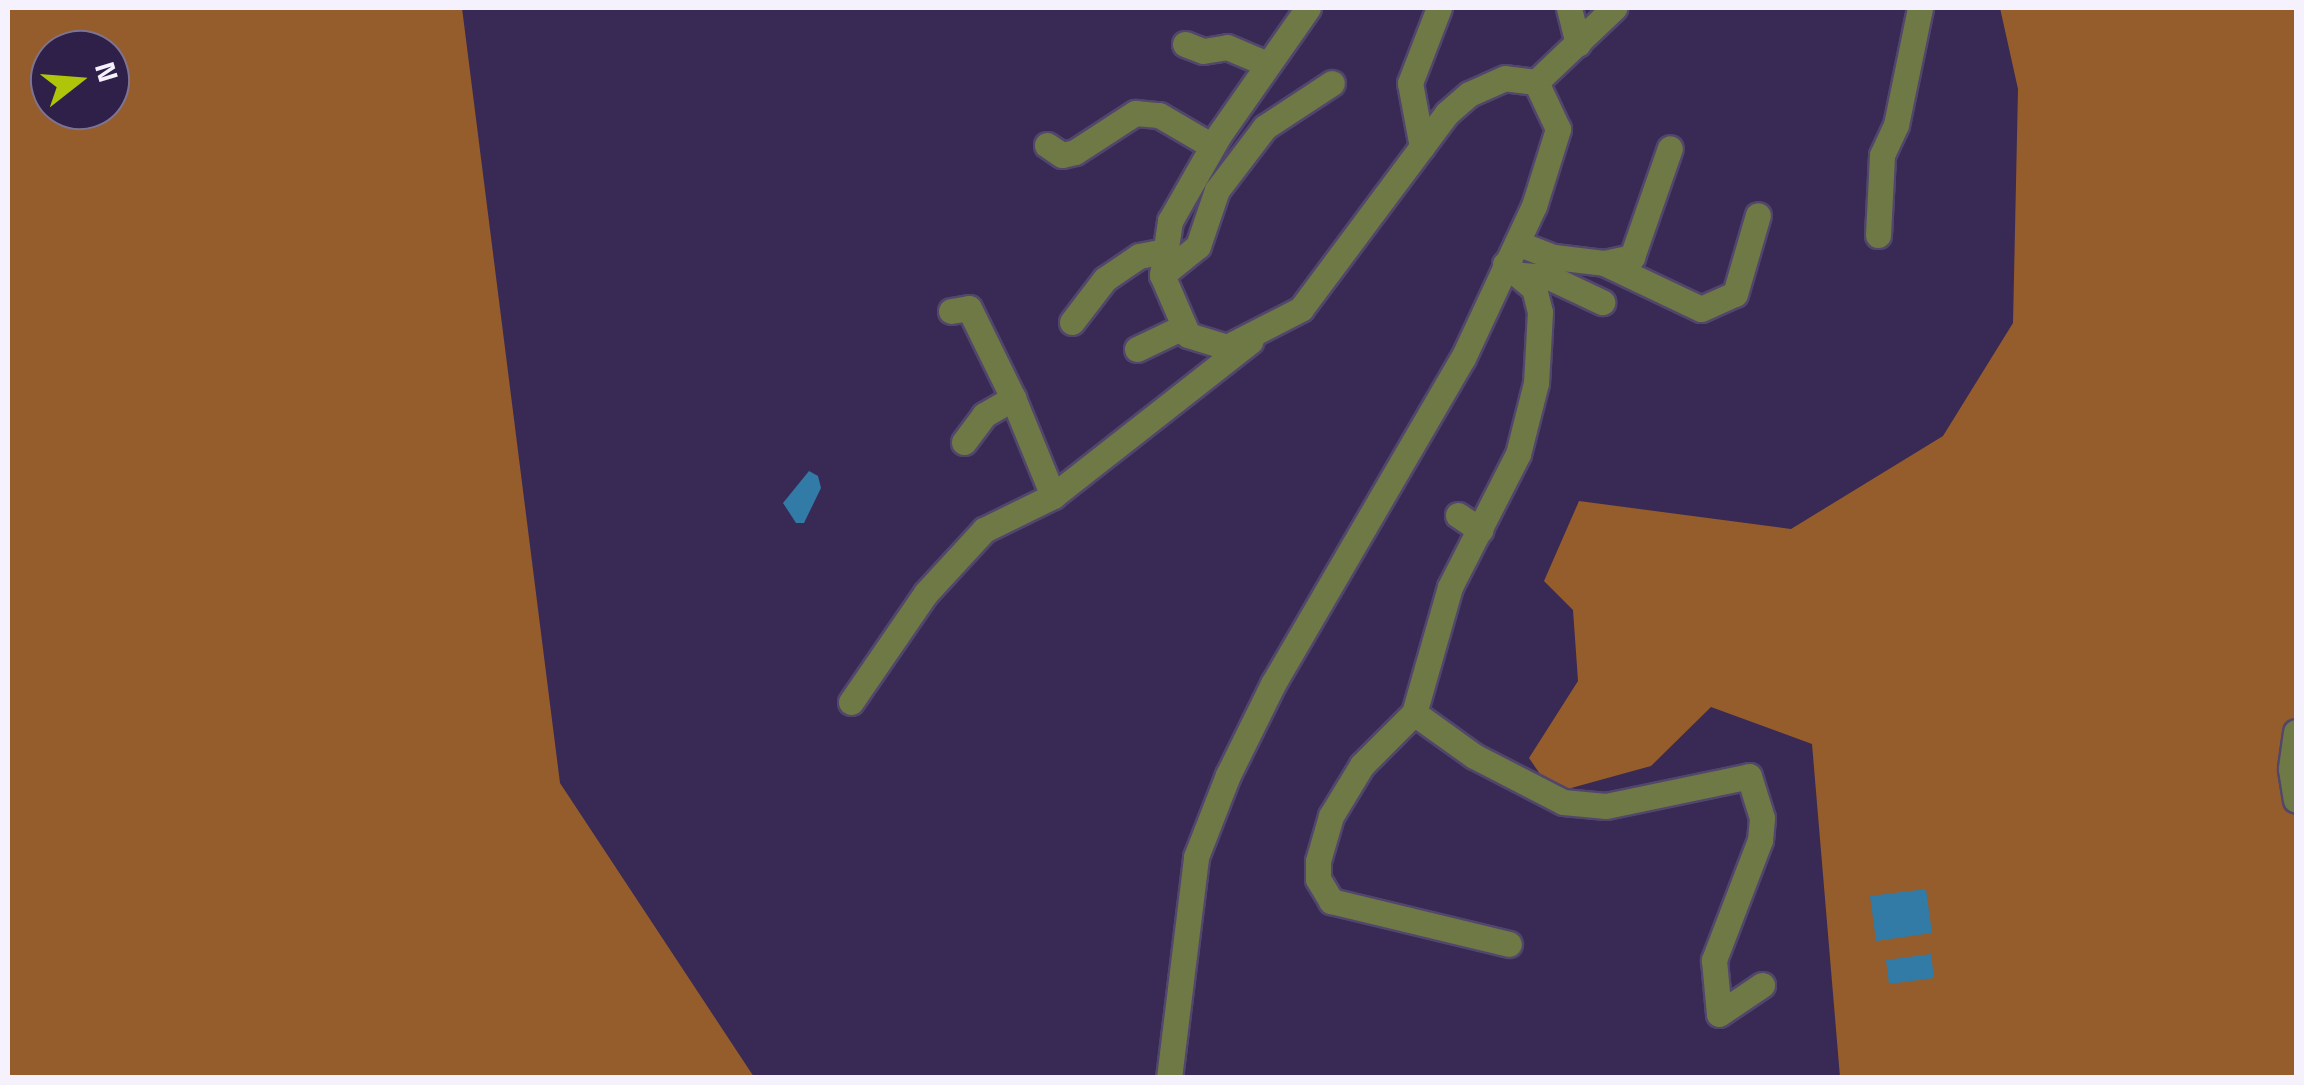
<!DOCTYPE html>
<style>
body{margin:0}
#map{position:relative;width:2304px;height:1085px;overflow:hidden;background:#382a54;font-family:"Titillium Web",sans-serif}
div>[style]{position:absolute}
.forest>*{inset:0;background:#955c2c}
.water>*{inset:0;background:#327ba6}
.roads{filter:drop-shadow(2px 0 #52466c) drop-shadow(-2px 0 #52466c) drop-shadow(0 2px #52466c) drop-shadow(0 -2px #52466c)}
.minor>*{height:25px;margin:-12.5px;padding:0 12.5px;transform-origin:12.5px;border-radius:12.5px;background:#6f7946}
.tertiary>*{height:25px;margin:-12.5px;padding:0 12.5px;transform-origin:12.5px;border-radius:12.5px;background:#6f7946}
span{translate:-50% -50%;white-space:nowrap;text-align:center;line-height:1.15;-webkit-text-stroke:9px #2e2049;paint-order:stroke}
.frame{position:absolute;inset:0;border:10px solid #f5f2fd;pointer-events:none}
.north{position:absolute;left:30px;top:30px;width:100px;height:100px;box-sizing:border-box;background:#2e2049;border:2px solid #7e7491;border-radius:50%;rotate:73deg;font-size:28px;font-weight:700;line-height:40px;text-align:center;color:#f5f2fd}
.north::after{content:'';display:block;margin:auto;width:35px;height:45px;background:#aec50a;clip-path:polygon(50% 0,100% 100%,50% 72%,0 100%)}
</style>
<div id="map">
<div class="forest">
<div style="clip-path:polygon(evenodd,8px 8px,462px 8px,560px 783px,754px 1077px,8px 1077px,8px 8px,50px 50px,110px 50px,110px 110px,50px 110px,50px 50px)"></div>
<div style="clip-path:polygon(2000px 8px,2296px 8px,2296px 1077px,1840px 1077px,1812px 744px,1711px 707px,1651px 766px,1553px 793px,1529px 758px,1578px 681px,1573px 610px,1544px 581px,1579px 501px,1791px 529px,1943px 436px,2013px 323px,2018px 89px)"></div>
</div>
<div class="water">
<div style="clip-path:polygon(809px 471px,818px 476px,821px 488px,804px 523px,796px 523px,783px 503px)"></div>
<div style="clip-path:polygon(1926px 889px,1932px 933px,1876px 941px,1870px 896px)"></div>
<div style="clip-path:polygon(1931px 954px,1934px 978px,1889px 984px,1886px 960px)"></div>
</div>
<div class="roads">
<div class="minor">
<div style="left:1569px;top:8px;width:37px;rotate:76deg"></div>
<div style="left:1185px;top:44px;width:19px;rotate:21deg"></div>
<div style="left:1203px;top:51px;width:24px;rotate:-9deg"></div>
<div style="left:1227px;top:47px;width:43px;rotate:23deg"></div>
<div style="left:1536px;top:82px;width:108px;rotate:-43.5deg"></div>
<div style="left:1047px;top:145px;width:18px;rotate:34deg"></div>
<div style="left:1062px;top:155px;width:13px;rotate:-13deg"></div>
<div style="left:1075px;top:152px;width:72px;rotate:-33deg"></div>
<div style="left:1135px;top:113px;width:24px;rotate:5deg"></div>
<div style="left:1159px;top:115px;width:61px;rotate:30.3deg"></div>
<div style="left:1422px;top:147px;width:65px;rotate:-100.6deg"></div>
<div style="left:1410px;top:83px;width:80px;rotate:-68.9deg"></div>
<div style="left:1878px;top:235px;width:80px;rotate:-87.1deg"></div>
<div style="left:1882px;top:155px;width:33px;rotate:-65deg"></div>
<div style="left:1896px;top:125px;width:119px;rotate:-78.4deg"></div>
<div style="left:1517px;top:243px;width:40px;rotate:21deg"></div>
<div style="left:1554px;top:257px;width:50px;rotate:6.8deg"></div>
<div style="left:1604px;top:263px;width:29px;rotate:-12deg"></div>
<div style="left:1632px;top:257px;width:115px;rotate:-70.8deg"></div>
<div style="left:1604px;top:263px;width:107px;rotate:25.4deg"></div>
<div style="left:1701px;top:309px;width:37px;rotate:-24deg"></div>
<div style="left:1735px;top:294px;width:82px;rotate:-73.8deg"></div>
<div style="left:1505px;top:264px;width:38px;rotate:40deg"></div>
<div style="left:1534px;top:288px;width:25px;rotate:76deg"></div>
<div style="left:1540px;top:312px;width:71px;rotate:93.2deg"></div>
<div style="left:1536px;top:383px;width:73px;rotate:104.2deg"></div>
<div style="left:1518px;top:454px;width:149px;rotate:117.1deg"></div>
<div style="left:1450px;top:587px;width:131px;rotate:105.9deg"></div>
<div style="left:1414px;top:713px;width:74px;rotate:135deg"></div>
<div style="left:1362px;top:765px;width:60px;rotate:121.3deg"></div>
<div style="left:1331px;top:816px;width:47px;rotate:106.1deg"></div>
<div style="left:1318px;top:861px;width:18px;rotate:90deg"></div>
<div style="left:1318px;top:879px;width:26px;rotate:59deg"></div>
<div style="left:1331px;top:901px;width:183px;rotate:13.6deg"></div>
<div style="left:1162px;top:275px;width:46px;rotate:-38.9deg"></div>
<div style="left:1198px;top:246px;width:59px;rotate:-71.3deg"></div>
<div style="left:1217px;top:190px;width:79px;rotate:-52.7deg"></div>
<div style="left:1265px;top:127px;width:80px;rotate:-33.3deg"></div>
<div style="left:1522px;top:275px;width:27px;rotate:4deg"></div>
<div style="left:1549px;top:277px;width:59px;rotate:25.3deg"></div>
<div style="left:951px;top:311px;width:18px;rotate:-9deg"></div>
<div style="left:969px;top:308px;width:100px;rotate:63.9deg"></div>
<div style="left:1072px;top:322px;width:54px;rotate:-52.5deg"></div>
<div style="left:1105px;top:279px;width:41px;rotate:-34.1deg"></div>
<div style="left:1139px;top:256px;width:25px;rotate:-11deg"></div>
<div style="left:1137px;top:349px;width:51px;rotate:-25.6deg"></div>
<div style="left:964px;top:442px;width:34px;rotate:-53deg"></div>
<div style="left:984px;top:415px;width:34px;rotate:-30deg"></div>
<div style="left:1013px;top:398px;width:106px;rotate:67.8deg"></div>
<div style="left:1458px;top:515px;width:27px;rotate:34deg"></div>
<div style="left:851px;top:702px;width:132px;rotate:-55.5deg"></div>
<div style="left:926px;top:593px;width:86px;rotate:-47.4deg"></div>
<div style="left:984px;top:530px;width:77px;rotate:-26.2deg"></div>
<div style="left:1053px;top:496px;width:251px;rotate:-38.1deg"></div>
<div style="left:1414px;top:713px;width:74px;rotate:35.6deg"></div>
<div style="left:1474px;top:756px;width:100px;rotate:27.3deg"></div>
<div style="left:1563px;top:802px;width:43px;rotate:5.3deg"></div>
<div style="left:1606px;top:806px;width:146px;rotate:-11.8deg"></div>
<div style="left:1749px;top:776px;width:44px;rotate:72.8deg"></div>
<div style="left:1762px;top:818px;width:22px;rotate:95deg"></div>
<div style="left:1760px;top:840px;width:129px;rotate:111deg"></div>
<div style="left:1714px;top:960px;width:54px;rotate:84.7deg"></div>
<div style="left:1719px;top:1014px;width:52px;rotate:-34deg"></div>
<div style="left:2296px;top:732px;width:37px;rotate:98deg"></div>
<div style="left:2291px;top:769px;width:31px;rotate:81deg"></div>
</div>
<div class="tertiary">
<div style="left:1169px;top:1078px;width:223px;rotate:-83deg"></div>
<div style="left:1196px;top:857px;width:88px;rotate:-68.7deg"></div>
<div style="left:1228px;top:775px;width:102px;rotate:-63.7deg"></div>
<div style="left:1273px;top:684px;width:377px;rotate:-59.8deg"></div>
<div style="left:1463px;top:358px;width:168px;rotate:-65deg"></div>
<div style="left:1534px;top:206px;width:81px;rotate:-72.7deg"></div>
<div style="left:1558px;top:129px;width:52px;rotate:-115.1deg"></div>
<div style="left:1536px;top:82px;width:31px;rotate:-173deg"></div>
<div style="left:1505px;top:78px;width:39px;rotate:156deg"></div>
<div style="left:1469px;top:94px;width:29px;rotate:139deg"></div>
<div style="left:1447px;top:113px;width:244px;rotate:126.7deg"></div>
<div style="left:1301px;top:309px;width:83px;rotate:152.8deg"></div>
<div style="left:1227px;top:347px;width:41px;rotate:-162.9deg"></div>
<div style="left:1188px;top:335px;width:65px;rotate:-113.4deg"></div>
<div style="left:1162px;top:275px;width:55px;rotate:-81.6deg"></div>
<div style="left:1170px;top:221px;width:99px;rotate:-60.3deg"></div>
<div style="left:1219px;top:135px;width:155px;rotate:-55deg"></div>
</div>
</div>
<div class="frame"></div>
<div class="north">N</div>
</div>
